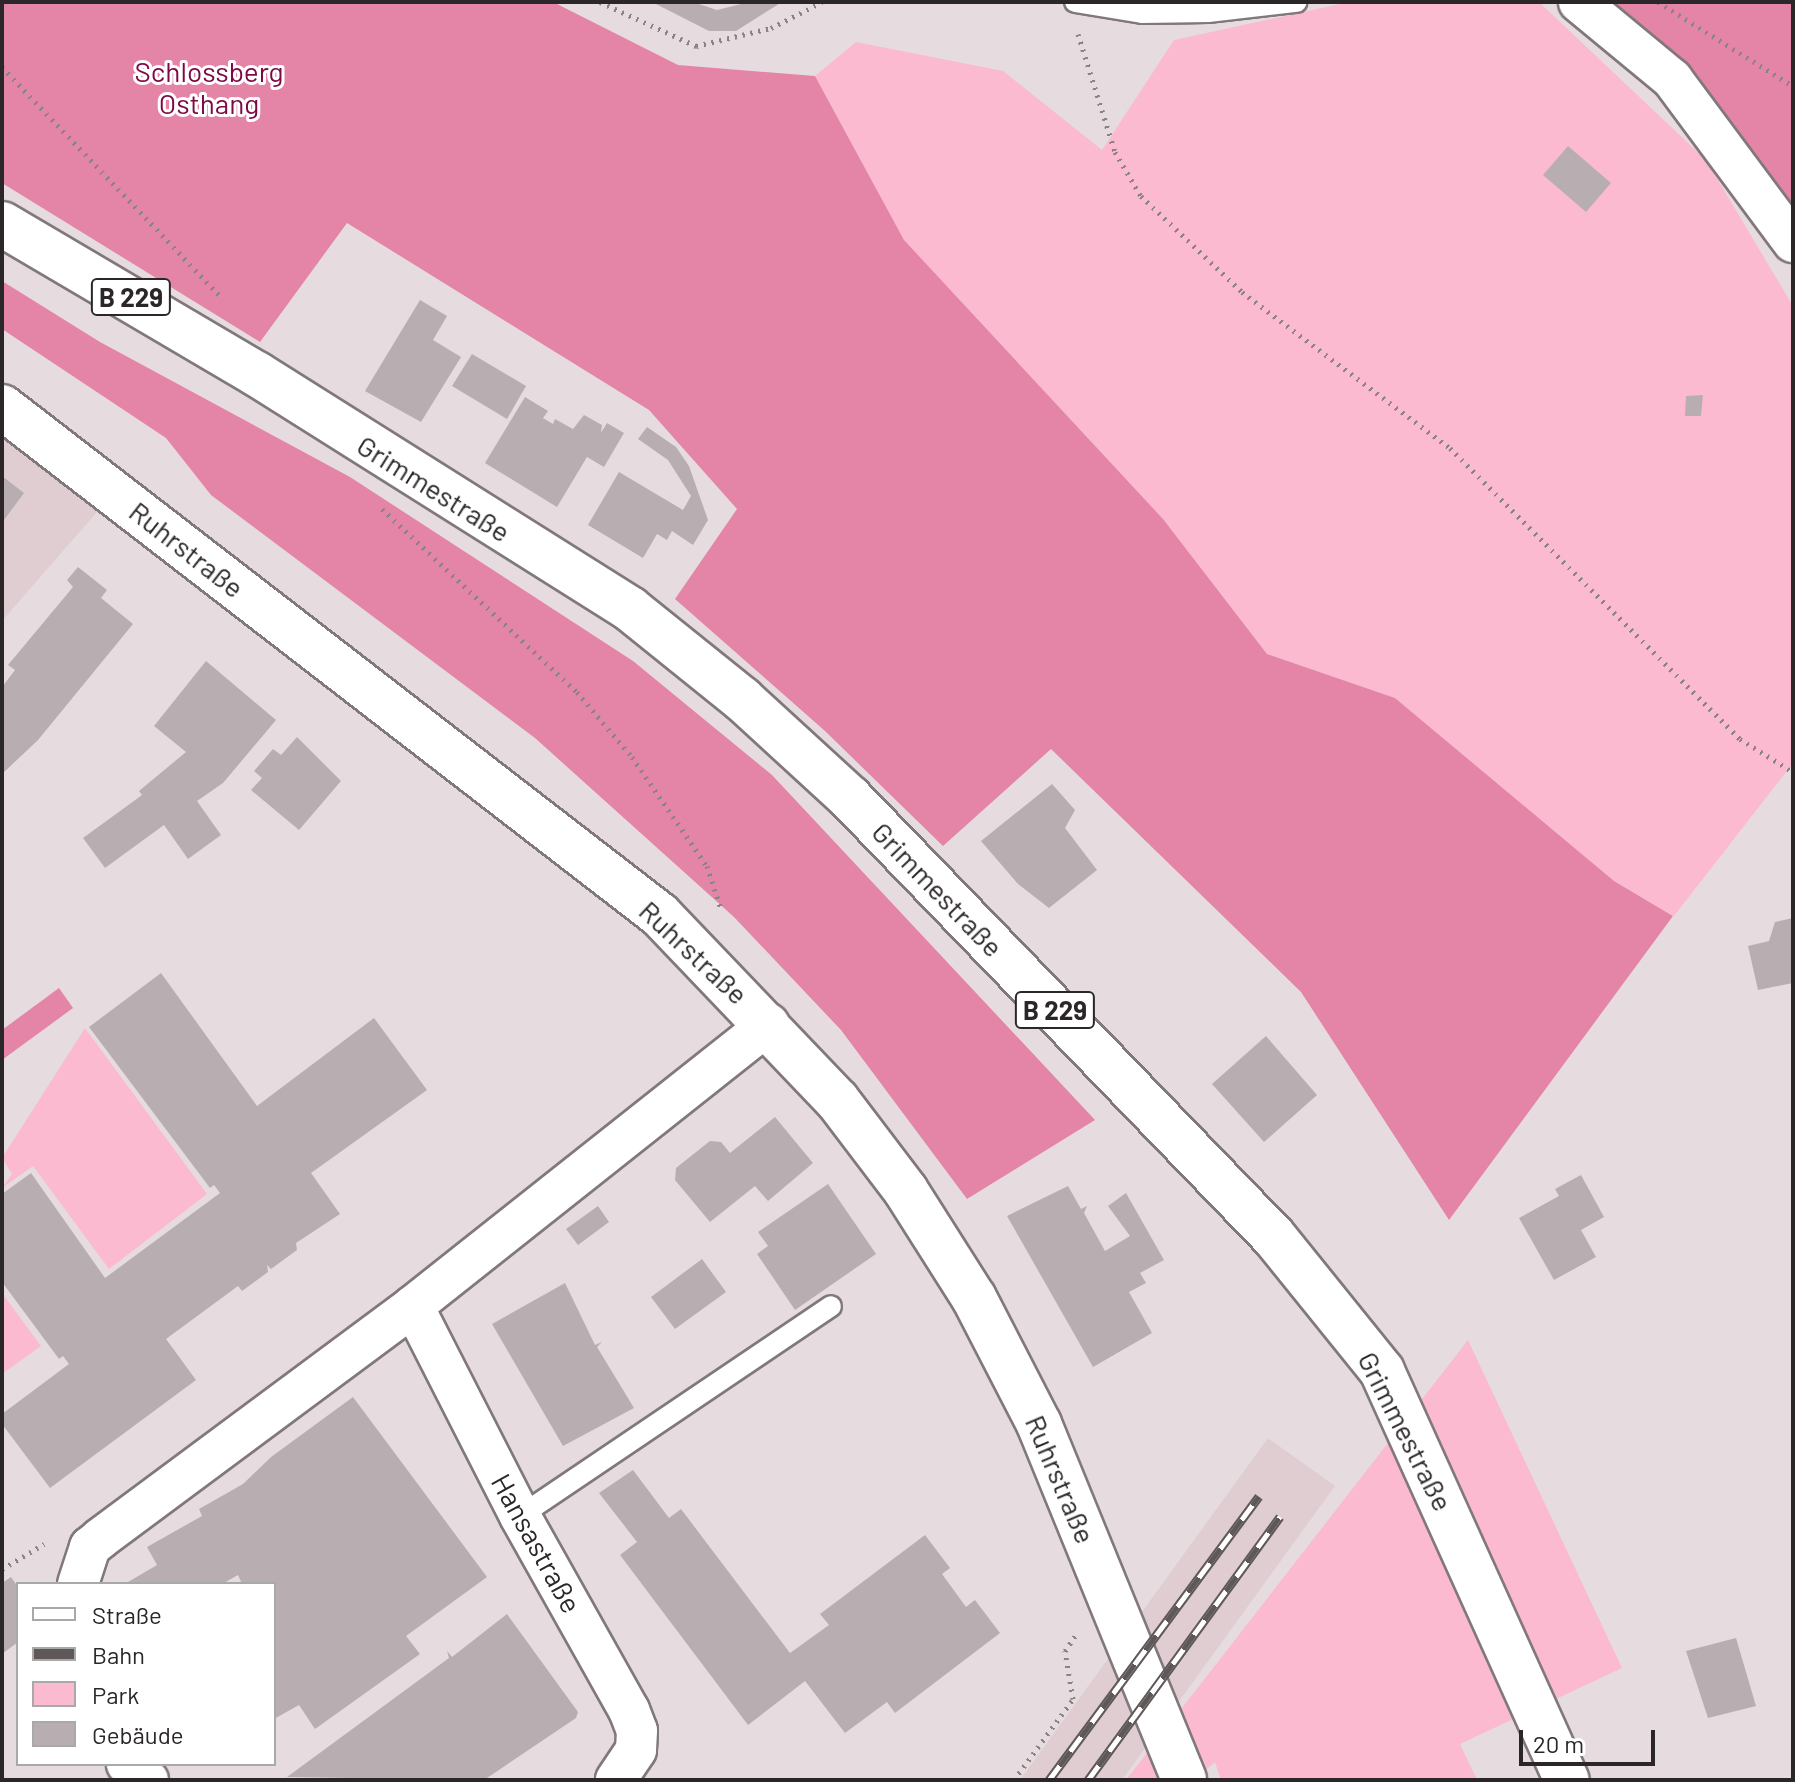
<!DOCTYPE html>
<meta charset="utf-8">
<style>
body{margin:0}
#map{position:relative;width:1795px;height:1782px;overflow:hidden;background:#e6dcdf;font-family:Barlow,sans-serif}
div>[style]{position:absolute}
.built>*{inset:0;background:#dfcdd2}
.green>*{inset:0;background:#fbbacf}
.forest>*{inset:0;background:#e484a7}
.building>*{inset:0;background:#b8aeb1}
.path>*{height:5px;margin-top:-2.5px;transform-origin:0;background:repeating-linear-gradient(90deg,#8a8385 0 2px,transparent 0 8px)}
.roads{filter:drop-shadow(2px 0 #81787b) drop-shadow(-2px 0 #81787b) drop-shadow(0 2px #81787b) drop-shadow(0 -2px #81787b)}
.service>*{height:20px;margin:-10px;padding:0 10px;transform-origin:10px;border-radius:10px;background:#fff}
.minor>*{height:40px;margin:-20px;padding:0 20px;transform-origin:20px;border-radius:20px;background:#fff}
.secondary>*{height:44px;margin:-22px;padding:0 22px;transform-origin:22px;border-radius:22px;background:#fff}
.primary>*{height:44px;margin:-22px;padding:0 22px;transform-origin:22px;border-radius:22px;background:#fff}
.rail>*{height:9px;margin-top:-4.5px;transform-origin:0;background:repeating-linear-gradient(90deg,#fff 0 18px,#5e5859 0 36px);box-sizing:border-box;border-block:2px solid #5e5859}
span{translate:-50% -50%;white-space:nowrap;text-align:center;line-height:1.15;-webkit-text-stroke:6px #fff;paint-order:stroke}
.shield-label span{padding:2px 6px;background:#fff;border:2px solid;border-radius:6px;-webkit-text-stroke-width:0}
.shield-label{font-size:26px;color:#2b2728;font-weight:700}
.park-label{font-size:28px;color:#7e0745}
.street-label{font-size:28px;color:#2b2728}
.frame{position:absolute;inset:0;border:4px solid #2b2728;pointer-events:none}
.legend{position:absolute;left:16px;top:1582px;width:260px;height:184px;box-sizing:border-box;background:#fff;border:2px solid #aaa9a9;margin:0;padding:10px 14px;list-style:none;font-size:24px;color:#2b2728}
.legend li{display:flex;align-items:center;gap:16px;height:40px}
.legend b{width:40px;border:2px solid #aaa9a9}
.scale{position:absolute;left:1519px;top:1730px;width:136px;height:36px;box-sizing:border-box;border:4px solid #2b2728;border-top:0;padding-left:10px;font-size:24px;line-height:28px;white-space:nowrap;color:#2b2728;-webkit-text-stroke:6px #fff;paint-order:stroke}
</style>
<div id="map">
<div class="built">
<div style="clip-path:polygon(2px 428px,104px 504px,2px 621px)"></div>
<div style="clip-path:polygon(1268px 1438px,1335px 1486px,1122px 1780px,1020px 1780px)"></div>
</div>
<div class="green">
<div style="clip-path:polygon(1349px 2px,1539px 2px,1706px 160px,1793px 306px,1793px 763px,1674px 916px,1614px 881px,1395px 698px,1267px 654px,1163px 519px,904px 240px,815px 76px,856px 42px,1003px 71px,1102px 150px,1174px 40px)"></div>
<div style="clip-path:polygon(85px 1028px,207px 1194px,109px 1269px,33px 1166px,2px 1188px,12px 1174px,2px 1158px)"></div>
<div style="clip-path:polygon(2px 1293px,41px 1346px,2px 1374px)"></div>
<div style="clip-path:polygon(1468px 1340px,1622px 1668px,1460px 1744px,1477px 1780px,1221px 1780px,1215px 1762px,1194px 1780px,1126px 1780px)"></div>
</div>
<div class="forest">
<div style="clip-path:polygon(2px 2px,553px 2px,678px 65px,815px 76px,904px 240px,1163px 519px,1267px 654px,1395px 698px,1614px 881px,1673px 916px,1449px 1220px,1301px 992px,1051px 749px,943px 846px,825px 731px,675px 599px,737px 509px,649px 410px,347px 223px,260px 342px,2px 183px)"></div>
<div style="clip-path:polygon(1600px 2px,1793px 2px,1793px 216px)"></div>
<div style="clip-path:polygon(2px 281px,100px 342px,350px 477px,633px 661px,772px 775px,1095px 1120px,967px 1199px,841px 1030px,734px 917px,535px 738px,211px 495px,166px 438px,2px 329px)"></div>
<div style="clip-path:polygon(59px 988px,73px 1008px,2px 1060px,2px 1030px)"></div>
</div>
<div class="building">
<div style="clip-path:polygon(652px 2px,693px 2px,717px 10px,749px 2px,782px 2px,736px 31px,709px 31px)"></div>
<div style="clip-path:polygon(1568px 146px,1611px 183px,1586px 212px,1543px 175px)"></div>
<div style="clip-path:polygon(420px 300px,447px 316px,433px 340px,461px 357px,421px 422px,365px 391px)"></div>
<div style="clip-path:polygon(472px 354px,526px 386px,507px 419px,452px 386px)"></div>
<div style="clip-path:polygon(1703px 395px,1701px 416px,1685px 416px,1686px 396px)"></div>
<div style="clip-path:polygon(525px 397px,548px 411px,543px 418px,553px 424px,555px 419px,573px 429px,584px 415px,602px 425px,601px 433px,607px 423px,624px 433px,604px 467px,587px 457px,557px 507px,485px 463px)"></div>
<div style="clip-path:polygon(647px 427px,676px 447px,689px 466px,708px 520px,693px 545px,672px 531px,667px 540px,657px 534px,643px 558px,588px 525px,619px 472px,683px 510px,691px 496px,668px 460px,638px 439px)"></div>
<div style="clip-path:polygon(2px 476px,24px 493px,4px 520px,2px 519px)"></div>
<div style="clip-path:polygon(78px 567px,107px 590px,101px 598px,133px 624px,38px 740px,2px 774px,2px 687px,15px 670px,8px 665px,73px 587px,67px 580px)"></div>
<div style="clip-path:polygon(206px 661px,276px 720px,223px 783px,197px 801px,221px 835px,188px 859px,164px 825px,105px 868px,83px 838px,142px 795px,139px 791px,186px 752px,154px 726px)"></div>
<div style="clip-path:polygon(297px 737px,341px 781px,299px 830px,251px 790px,262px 778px,254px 771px,273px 749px,281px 755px)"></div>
<div style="clip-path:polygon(1052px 784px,1075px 810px,1065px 828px,1097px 870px,1049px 908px,1018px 884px,981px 841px)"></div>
<div style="clip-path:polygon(1793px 918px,1793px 983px,1758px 990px,1748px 946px,1769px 941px,1775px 922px)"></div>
<div style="clip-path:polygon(161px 973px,257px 1106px,374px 1018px,427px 1090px,311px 1173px,340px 1214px,296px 1243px,297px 1250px,271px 1269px,267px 1265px,268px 1272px,242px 1291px,238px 1286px,166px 1339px,196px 1380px,50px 1488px,2px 1424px,2px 1414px,69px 1364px,63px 1356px,59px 1359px,2px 1282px,2px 1194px,31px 1173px,105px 1278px,220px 1193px,214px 1185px,210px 1188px,89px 1027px)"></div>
<div style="clip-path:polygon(1266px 1036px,1317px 1095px,1264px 1142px,1212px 1084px)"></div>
<div style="clip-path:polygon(775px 1117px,813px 1163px,768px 1201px,755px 1186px,710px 1222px,675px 1180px,676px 1168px,710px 1141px,721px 1142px,730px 1153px)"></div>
<div style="clip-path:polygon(1581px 1175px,1604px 1217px,1581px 1230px,1596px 1257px,1554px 1280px,1519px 1218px,1559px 1196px,1555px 1189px)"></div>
<div style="clip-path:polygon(828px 1184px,876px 1254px,795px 1310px,757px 1254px,768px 1246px,758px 1232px)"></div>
<div style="clip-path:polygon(1068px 1186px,1081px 1209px,1087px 1206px,1084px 1213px,1105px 1251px,1130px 1236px,1108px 1206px,1126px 1193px,1164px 1260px,1140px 1273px,1146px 1283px,1129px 1292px,1152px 1333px,1093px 1367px,1007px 1216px)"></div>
<div style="clip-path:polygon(598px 1206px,609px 1222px,578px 1245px,566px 1229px)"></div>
<div style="clip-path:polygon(702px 1259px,726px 1292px,675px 1329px,651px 1297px)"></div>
<div style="clip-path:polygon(565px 1283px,595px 1345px,602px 1342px,597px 1347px,634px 1408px,563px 1446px,492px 1324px)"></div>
<div style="clip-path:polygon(353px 1397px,487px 1577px,406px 1636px,420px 1654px,315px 1729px,299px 1705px,274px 1719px,274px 1584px,242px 1584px,238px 1575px,222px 1584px,128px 1582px,157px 1565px,147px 1547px,202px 1516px,199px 1509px,243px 1484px,271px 1457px)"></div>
<div style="clip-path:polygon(633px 1470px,669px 1518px,681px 1509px,790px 1653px,829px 1625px,820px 1614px,925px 1535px,950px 1568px,942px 1574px,966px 1607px,975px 1600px,1000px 1633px,895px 1713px,887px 1702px,845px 1733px,805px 1681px,748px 1725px,620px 1555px,637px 1542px,599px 1493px)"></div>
<div style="clip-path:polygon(11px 1577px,18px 1587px,18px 1642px,2px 1654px,2px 1583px)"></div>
<div style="clip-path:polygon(507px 1614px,578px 1712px,576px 1718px,484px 1780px,287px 1777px,449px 1658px,447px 1651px,452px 1657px)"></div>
<div style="clip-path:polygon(1736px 1638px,1756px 1706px,1708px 1718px,1686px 1651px)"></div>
</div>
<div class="path">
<div style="left:600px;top:2px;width:106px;rotate:24.6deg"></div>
<div style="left:696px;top:46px;width:77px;rotate:-13.5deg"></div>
<div style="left:771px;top:28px;width:57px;rotate:-27deg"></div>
<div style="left:1658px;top:2px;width:159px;rotate:31.9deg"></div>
<div style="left:1078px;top:34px;width:124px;rotate:72.6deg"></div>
<div style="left:1115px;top:152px;width:51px;rotate:59.4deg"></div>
<div style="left:1141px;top:196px;width:139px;rotate:43.5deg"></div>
<div style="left:1242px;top:292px;width:260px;rotate:36.9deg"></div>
<div style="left:1450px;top:448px;width:411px;rotate:45.1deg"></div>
<div style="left:1740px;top:739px;width:62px;rotate:31.9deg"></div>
<div style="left:2px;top:67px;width:319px;rotate:46.4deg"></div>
<div style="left:382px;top:509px;width:267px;rotate:43.2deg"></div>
<div style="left:577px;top:692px;width:85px;rotate:49.8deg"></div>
<div style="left:632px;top:757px;width:132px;rotate:55.5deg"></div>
<div style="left:707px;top:866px;width:45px;rotate:72deg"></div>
<div style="left:2px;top:1569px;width:49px;rotate:-30.8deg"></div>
<div style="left:1014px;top:1780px;width:100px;rotate:-53.9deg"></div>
<div style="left:1073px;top:1699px;width:49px;rotate:-99.5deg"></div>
<div style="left:1065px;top:1651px;width:22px;rotate:-56deg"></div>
</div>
<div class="roads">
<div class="service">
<div style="left:1075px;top:2px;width:68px;rotate:9.3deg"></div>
<div style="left:1142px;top:13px;width:66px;rotate:-0.9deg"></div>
<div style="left:1208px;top:12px;width:89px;rotate:-6.5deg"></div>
<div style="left:520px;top:1516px;width:375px;rotate:-34deg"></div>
</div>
<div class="minor">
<div style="left:1579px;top:2px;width:121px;rotate:39.6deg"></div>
<div style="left:1672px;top:79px;width:203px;rotate:53.4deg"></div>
<div style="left:413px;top:1306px;width:236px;rotate:63deg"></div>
<div style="left:520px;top:1516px;width:223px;rotate:60.7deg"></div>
<div style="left:629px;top:1710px;width:22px;rotate:69deg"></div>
<div style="left:637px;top:1731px;width:19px;rotate:93deg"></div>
<div style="left:636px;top:1750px;width:36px;rotate:124deg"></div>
<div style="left:78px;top:1584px;width:39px;rotate:-72deg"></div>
<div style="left:90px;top:1547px;width:14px;rotate:-39deg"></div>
<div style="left:101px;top:1538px;width:389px;rotate:-36.6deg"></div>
<div style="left:413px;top:1306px;width:454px;rotate:-38.4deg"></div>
<div style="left:127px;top:1764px;width:26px;rotate:37deg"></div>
</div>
<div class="secondary">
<div style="left:2px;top:407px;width:831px;rotate:37.67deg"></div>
<div style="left:660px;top:915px;width:256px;rotate:46.3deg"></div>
<div style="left:837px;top:1100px;width:114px;rotate:52.8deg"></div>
<div style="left:906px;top:1191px;width:127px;rotate:57.6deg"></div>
<div style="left:974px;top:1298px;width:142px;rotate:62.7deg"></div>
<div style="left:1039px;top:1424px;width:384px;rotate:67.8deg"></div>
</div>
<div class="primary">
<div style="left:2px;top:224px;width:296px;rotate:30.5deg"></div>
<div style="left:257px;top:374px;width:441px;rotate:32.2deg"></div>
<div style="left:630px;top:609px;width:144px;rotate:38.8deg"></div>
<div style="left:742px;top:699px;width:147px;rotate:42.5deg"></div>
<div style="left:850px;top:798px;width:610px;rotate:46deg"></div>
<div style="left:1274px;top:1237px;width:172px;rotate:51.1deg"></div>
<div style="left:1382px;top:1371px;width:449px;rotate:65.7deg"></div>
</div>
</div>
<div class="rail">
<div style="left:1049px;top:1780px;width:353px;rotate:-53.5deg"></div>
<div style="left:1088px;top:1780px;width:326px;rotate:-53.9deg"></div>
</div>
<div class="shield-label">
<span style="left:131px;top:297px">B 229</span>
<span style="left:1055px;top:1010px">B 229</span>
</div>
<div class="park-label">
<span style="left:209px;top:87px">Schlossberg<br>Osthang</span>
</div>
<div class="street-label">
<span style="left:434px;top:488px;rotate:32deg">Grimmestraße</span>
<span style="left:187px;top:549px;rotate:38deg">Ruhrstraße</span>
<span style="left:938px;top:889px;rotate:46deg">Grimmestraße</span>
<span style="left:694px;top:952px;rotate:43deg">Ruhrstraße</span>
<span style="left:1406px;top:1431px;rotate:63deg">Grimmestraße</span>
<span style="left:1061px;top:1479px;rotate:67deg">Ruhrstraße</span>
<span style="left:537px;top:1543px;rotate:61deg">Hansastraße</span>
</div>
<div class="frame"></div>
<ul class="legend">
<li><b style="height:10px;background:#fff"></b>Straße</li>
<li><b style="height:10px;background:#5e5859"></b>Bahn</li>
<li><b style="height:22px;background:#fbbacf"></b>Park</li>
<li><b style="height:22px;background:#b8aeb1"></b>Gebäude</li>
</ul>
<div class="scale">20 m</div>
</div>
